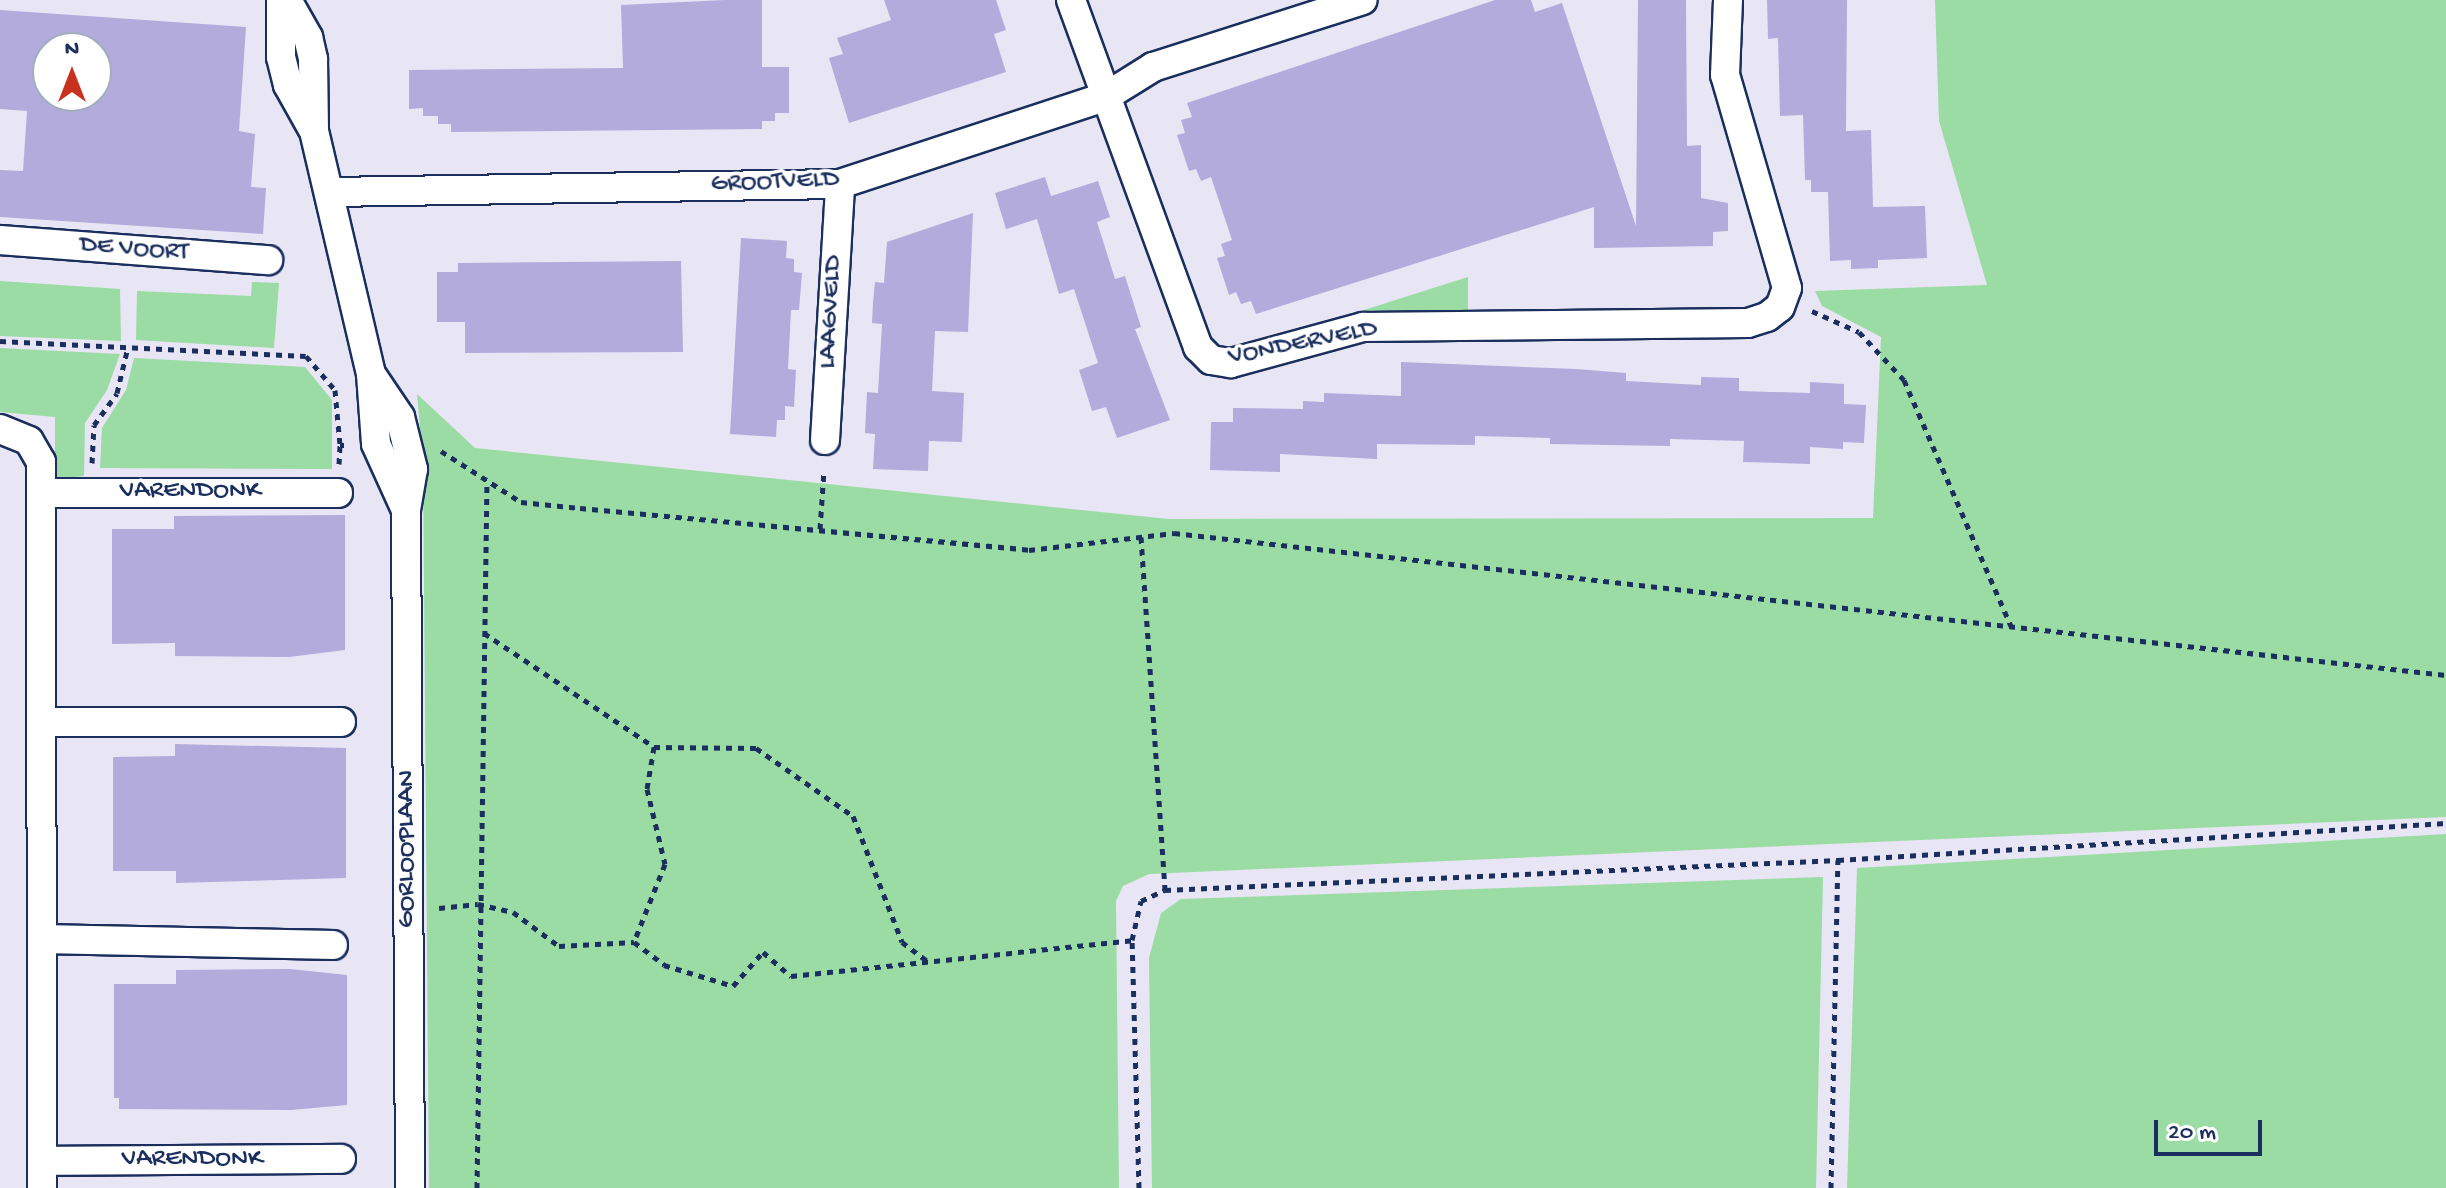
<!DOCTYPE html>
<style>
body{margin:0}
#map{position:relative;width:2446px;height:1188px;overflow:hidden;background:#e8e6f4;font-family:"Gochi Hand",sans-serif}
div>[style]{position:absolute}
.green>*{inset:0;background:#9bdba4}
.building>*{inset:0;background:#b2abdc}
.path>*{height:5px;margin-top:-2.5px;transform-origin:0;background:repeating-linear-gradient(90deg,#1b2f5e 0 6px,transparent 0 12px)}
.roads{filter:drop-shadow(2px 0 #1b2f5e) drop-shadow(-2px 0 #1b2f5e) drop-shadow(0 2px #1b2f5e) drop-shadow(0 -2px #1b2f5e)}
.minor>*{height:28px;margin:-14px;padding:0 14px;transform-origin:14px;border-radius:14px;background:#fff}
span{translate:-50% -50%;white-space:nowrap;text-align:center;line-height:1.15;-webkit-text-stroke:7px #fff;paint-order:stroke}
.street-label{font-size:26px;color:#1b2f5e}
.north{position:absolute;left:32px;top:32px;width:80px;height:80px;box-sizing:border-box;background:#fff;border:2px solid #a4acbf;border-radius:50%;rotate:0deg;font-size:22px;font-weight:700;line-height:32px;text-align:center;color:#1b2f5e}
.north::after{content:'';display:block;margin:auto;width:28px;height:36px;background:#c8321e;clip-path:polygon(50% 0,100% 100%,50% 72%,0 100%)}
.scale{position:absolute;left:2154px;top:1120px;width:108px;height:36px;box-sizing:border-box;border:4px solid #1b2f5e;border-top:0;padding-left:10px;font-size:24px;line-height:28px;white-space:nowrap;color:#1b2f5e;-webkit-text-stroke:6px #fff;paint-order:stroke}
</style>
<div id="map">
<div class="green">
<div style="clip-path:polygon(1935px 0,2446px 0,2446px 817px,1149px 874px,1123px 886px,1116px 901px,1119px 1188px,429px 1188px,423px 463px,417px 394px,475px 448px,1169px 519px,1873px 518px,1881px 337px,1822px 306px,1815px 291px,1987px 285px,1939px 121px)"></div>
<div style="clip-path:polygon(1468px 277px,1468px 310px,1365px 312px,1364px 310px)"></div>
<div style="clip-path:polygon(0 281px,120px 289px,121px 341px,0 336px)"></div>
<div style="clip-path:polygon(252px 282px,279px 283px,274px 348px,136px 340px,137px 291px,251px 296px)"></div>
<div style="clip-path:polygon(0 348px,120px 354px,107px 390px,85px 423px,84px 476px,55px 479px,55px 417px,0 412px)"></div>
<div style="clip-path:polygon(134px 358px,305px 367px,332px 400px,332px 469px,100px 468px,102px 428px,126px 390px)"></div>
<div style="clip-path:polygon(2446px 834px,2446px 1188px,1847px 1188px,1857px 868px)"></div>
<div style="clip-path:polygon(1823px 877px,1816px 1188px,1152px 1188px,1149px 958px,1161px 913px,1181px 899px)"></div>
</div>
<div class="building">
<div style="clip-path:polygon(725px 0,762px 0,762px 67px,789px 67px,789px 113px,775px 113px,775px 121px,762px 121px,762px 129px,451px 132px,451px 124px,438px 124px,438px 116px,423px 116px,423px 108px,409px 109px,409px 70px,623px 68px,621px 5px)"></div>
<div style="clip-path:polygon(884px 0,996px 0,1006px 30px,994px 34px,1006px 72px,849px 123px,829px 58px,843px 54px,837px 38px,891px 20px)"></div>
<div style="clip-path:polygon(1495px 0,1531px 0,1535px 12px,1562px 3px,1636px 226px,1638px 0,1686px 0,1687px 146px,1701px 145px,1701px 198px,1728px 203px,1728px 231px,1713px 232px,1713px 246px,1594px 248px,1594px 207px,1256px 314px,1251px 301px,1241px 304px,1236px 292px,1229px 295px,1217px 258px,1225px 256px,1221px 244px,1232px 240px,1211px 177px,1201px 181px,1196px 169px,1189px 171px,1177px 135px,1185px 133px,1181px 120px,1192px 117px,1187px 103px)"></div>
<div style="clip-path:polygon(1767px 0,1847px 0,1846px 131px,1871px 130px,1873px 207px,1925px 206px,1927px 258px,1878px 260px,1878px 268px,1851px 269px,1851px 260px,1830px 261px,1828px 192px,1811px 192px,1811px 180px,1805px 180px,1803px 115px,1780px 116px,1778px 38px,1768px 39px)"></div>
<div style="clip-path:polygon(evenodd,0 10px,246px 27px,239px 131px,255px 134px,251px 187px,266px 188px,263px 234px,0 217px,0 170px,23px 171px,27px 111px,0 109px,0 10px,48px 48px,96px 48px,96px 96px,48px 96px,48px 48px)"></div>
<div style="clip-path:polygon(1045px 177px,1051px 196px,1098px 181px,1110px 217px,1097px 222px,1115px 279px,1125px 276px,1141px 327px,1135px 329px,1170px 420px,1117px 438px,1106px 407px,1092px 411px,1079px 370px,1098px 363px,1074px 289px,1059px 294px,1037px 219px,1006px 229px,995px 193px)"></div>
<div style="clip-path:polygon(973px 213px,968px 332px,935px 331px,932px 391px,964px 393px,962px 442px,929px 441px,928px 471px,873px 469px,875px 434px,865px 433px,867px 392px,878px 393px,882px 324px,872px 323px,873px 303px,875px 282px,884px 283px,887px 242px)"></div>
<div style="clip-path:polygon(741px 238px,787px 241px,786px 258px,794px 259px,794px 272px,802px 273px,799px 310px,791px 310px,788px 369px,796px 370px,794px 407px,785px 406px,785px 420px,777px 420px,776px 437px,730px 434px)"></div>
<div style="clip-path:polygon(681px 261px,683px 352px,465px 353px,465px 322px,437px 322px,437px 272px,458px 272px,458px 263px)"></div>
<div style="clip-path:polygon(1401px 362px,1576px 369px,1626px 373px,1626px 381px,1701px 385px,1701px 377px,1739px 378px,1739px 391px,1810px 393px,1810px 382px,1844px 384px,1844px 404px,1866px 405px,1864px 443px,1843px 442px,1843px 449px,1810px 447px,1810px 464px,1743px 462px,1744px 441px,1670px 439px,1670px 446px,1550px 444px,1550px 438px,1475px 436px,1475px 445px,1377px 444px,1377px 459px,1280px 454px,1280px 472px,1210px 470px,1211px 422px,1233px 422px,1233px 408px,1303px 409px,1303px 401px,1324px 402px,1324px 393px,1401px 396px)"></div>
<div style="clip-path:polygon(345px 515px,345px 650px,289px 657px,175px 656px,175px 643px,112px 644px,112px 529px,174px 529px,174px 516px)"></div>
<div style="clip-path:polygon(175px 744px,346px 748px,346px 878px,176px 883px,176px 871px,113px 871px,113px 757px,175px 756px)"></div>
<div style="clip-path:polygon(290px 969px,347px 975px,347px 1105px,291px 1110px,119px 1109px,119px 1098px,114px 1098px,114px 984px,176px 984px,176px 970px)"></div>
</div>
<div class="path">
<div style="left:1812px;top:311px;width:51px;rotate:24.1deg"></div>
<div style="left:1859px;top:332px;width:66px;rotate:46.8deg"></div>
<div style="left:1904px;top:380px;width:268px;rotate:66.5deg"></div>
<div style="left:0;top:341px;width:306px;rotate:2.8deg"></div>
<div style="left:306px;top:356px;width:45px;rotate:49.5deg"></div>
<div style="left:335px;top:390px;width:55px;rotate:84.8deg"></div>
<div style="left:340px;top:445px;width:4px"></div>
<div style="left:441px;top:451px;width:95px;rotate:32.5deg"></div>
<div style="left:521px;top:502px;width:59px;rotate:5.8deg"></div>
<div style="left:580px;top:508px;width:451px;rotate:5.3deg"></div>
<div style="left:1029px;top:550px;width:146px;rotate:-6.7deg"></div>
<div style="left:1174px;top:533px;width:1280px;rotate:6.37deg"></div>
<div style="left:92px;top:463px;width:38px;rotate:-87deg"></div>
<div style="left:94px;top:425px;width:39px;rotate:-54deg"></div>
<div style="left:117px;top:393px;width:47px;rotate:-76.6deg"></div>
<div style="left:339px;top:464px;width:19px;rotate:-87deg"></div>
<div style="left:820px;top:529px;width:59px;rotate:-86.1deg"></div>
<div style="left:1141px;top:537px;width:354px;rotate:86.1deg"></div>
<div style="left:484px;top:633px;width:205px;rotate:33.8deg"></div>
<div style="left:654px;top:747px;width:43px;rotate:99.5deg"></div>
<div style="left:647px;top:789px;width:77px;rotate:76.5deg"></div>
<div style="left:665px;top:864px;width:84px;rotate:111.7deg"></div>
<div style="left:634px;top:942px;width:38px;rotate:37deg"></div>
<div style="left:664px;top:965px;width:72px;rotate:16.9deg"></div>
<div style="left:733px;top:986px;width:45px;rotate:-48.6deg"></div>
<div style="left:763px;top:952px;width:37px;rotate:41deg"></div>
<div style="left:791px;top:976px;width:343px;rotate:-6deg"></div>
<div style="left:654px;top:747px;width:102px;rotate:0.6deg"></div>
<div style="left:756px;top:748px;width:118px;rotate:35deg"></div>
<div style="left:853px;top:816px;width:135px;rotate:68.7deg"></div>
<div style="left:902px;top:942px;width:35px;rotate:37deg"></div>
<div style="left:439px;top:908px;width:39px;rotate:-6deg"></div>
<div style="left:478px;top:904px;width:36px;rotate:13deg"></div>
<div style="left:513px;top:912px;width:57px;rotate:36.5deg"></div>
<div style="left:559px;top:946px;width:75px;rotate:-3.1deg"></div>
<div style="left:477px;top:1188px;width:704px;rotate:-89.19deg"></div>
<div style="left:1139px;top:1188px;width:248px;rotate:-91.6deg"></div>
<div style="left:1132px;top:940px;width:40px;rotate:-77deg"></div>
<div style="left:1141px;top:901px;width:26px;rotate:-25deg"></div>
<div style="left:1165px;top:890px;width:674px;rotate:-2.55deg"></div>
<div style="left:1838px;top:860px;width:609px;rotate:-3.48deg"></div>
<div style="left:1831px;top:1188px;width:328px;rotate:-88.8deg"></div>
</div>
<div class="roads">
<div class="minor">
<div style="left:281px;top:0;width:57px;rotate:90deg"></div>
<div style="left:281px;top:57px;width:29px;rotate:76deg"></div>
<div style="left:288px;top:85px;width:49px;rotate:60.8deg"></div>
<div style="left:287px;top:0;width:43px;rotate:60.4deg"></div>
<div style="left:308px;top:37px;width:23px;rotate:77deg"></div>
<div style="left:313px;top:59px;width:72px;rotate:89.2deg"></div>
<div style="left:314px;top:131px;width:250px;rotate:76.8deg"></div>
<div style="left:371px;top:374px;width:70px;rotate:85.9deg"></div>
<div style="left:376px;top:444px;width:72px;rotate:65.6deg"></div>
<div style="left:1071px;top:0;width:370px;rotate:69.9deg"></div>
<div style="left:1198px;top:347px;width:18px;rotate:45deg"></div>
<div style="left:1211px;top:360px;width:20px;rotate:9deg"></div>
<div style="left:1231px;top:363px;width:137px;rotate:-15.3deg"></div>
<div style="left:1363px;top:327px;width:385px;rotate:-0.6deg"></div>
<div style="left:1748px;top:323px;width:20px;rotate:-18deg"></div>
<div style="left:1767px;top:317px;width:16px;rotate:-38deg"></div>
<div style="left:1780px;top:307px;width:20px;rotate:-70deg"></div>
<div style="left:1787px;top:288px;width:222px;rotate:-106.2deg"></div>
<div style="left:1725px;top:75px;width:75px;rotate:-87.7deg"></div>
<div style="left:330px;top:192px;width:510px;rotate:-0.9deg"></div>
<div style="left:840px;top:184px;width:279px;rotate:-18.2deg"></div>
<div style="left:1105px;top:97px;width:57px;rotate:-32deg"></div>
<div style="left:1153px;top:67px;width:220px;rotate:-17.7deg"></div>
<div style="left:0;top:240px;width:269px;rotate:4.3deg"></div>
<div style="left:371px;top:374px;width:52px;rotate:56deg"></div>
<div style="left:400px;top:417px;width:54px;rotate:76deg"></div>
<div style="left:413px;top:469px;width:42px;rotate:99.7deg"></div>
<div style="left:406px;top:510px;width:678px;rotate:89.66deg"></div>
<div style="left:0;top:429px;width:31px;rotate:22deg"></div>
<div style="left:29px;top:441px;width:24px;rotate:60deg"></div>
<div style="left:41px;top:462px;width:726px;rotate:89.92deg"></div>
<div style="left:825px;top:440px;width:256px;rotate:-86.6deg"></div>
<div style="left:41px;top:493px;width:297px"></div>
<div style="left:43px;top:722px;width:298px"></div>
<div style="left:43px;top:939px;width:290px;rotate:1.2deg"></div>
<div style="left:42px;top:1161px;width:299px;rotate:-0.4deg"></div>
</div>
</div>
<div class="street-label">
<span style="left:775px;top:183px;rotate:-2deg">GROOTVELD</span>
<span style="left:134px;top:250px;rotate:4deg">DE VOORT</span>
<span style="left:832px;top:312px;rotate:-87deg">LAAGVELD</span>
<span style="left:1303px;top:344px;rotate:-11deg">VONDERVELD</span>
<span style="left:190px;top:492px">VARENDONK</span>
<span style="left:408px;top:849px;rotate:-90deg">GORLOOPLAAN</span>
<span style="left:192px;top:1160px">VARENDONK</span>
</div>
<div class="north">N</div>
<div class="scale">20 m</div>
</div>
